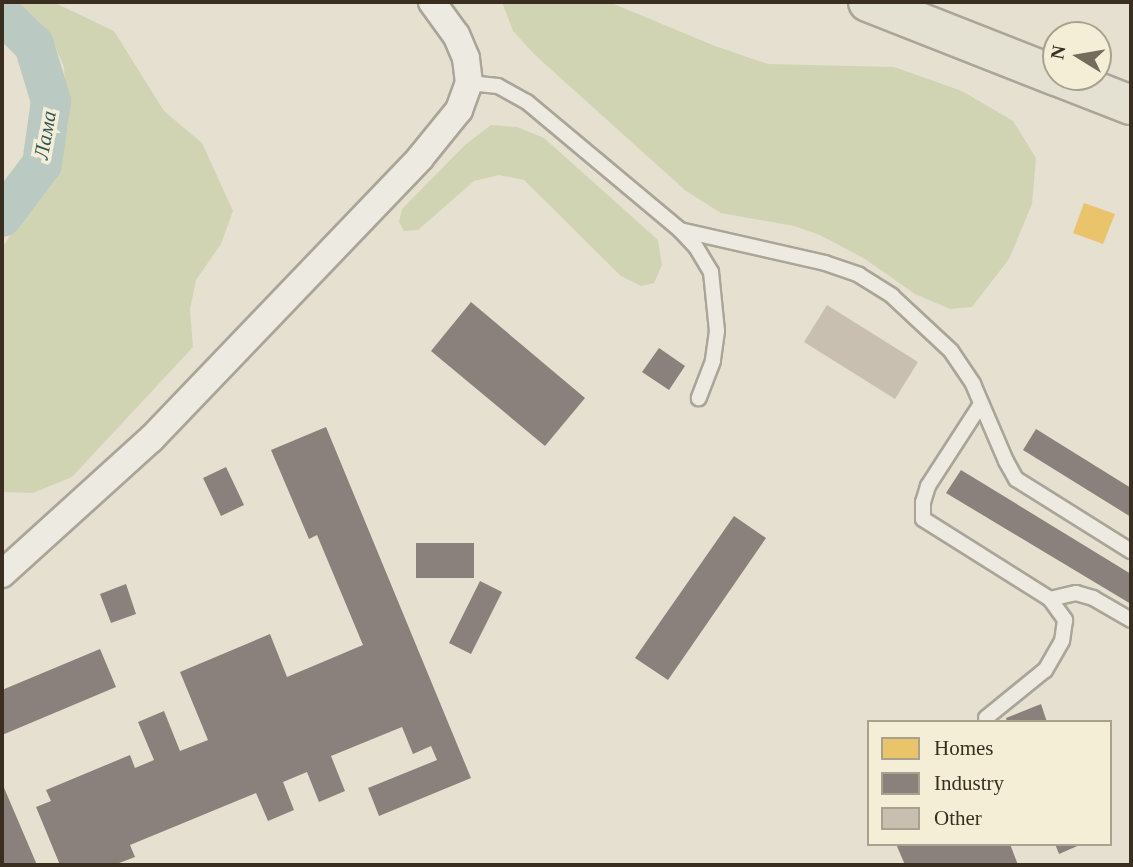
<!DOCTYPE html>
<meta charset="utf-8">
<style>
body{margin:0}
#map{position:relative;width:1133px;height:867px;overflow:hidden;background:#e5e0cf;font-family:"Times New Roman",serif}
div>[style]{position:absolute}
.green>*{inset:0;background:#d1d4b2}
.homes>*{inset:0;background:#e9c46a}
.industry>*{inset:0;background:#8a817c}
.river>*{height:40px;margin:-20px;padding:0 20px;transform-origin:20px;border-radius:20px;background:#bacac2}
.building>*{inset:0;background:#c8bfb0}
.roads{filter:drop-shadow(2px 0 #aaa598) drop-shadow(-2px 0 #aaa598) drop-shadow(0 2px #aaa598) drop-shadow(0 -2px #aaa598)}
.service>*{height:14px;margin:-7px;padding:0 7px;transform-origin:7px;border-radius:7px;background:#edeae1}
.minor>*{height:26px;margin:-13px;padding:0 13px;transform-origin:13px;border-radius:13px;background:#edeae1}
.primary>*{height:38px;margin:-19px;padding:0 19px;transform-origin:19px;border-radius:19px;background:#e4e0d2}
span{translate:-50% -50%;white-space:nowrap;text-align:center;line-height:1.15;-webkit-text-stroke:7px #f4eed7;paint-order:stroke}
.water-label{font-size:21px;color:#305758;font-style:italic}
.frame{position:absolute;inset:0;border:4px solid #392e20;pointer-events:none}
.legend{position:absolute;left:867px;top:720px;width:245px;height:126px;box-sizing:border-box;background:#f4eed7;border:2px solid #a9a18e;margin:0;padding:9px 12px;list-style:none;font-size:21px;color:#392e20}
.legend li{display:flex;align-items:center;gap:14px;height:35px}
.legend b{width:35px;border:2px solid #a9a18e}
.north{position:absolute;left:1042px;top:21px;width:70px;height:70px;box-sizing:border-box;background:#f4eed7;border:2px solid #a9a18e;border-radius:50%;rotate:281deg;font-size:19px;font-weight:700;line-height:28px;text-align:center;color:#392e20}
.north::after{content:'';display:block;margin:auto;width:24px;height:32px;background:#756c5d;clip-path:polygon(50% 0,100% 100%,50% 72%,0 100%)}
</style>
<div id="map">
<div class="green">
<div style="clip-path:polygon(18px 2px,53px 2px,114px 31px,164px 111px,202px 143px,233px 211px,221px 244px,196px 280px,190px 309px,193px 347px,72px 477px,33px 493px,2px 492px,2px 248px,47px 180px,68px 127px,64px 67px,50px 34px,17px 9px)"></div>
<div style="clip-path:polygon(502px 2px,609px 2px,715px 46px,768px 64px,894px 67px,962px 91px,1013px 121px,1036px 158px,1032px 204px,1009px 259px,972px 307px,950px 309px,915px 294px,865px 259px,820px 235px,794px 226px,721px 213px,686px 191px,535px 55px,513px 31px)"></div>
<div style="clip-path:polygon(491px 125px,517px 127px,544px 138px,658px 240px,662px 265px,654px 283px,641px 286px,621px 276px,524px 180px,499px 175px,474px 181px,418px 230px,404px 231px,399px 222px,402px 209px,466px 144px)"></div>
</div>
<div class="homes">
<div style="clip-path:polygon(1084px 203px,1115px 214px,1103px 244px,1073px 233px)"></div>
</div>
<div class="industry">
<div style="clip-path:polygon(471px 302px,585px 398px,545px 446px,431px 351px)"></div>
<div style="clip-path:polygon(659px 348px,685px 366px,669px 390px,642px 372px)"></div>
<div style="clip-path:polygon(326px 427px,471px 778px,379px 816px,368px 788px,437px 760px,431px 746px,413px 754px,402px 727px,331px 756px,345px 791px,319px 802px,307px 772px,283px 782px,294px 810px,268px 821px,256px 793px,130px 845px,135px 857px,114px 865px,60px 865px,36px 807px,51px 801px,46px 790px,130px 755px,135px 768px,154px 760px,138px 722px,164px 711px,180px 751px,208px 740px,180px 672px,270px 634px,287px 677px,363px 645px,317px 535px,309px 539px,271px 450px)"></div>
<div style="clip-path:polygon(1036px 429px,1131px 488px,1131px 517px,1023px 450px)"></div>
<div style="clip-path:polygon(226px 467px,244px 505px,221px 516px,203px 478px)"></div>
<div style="clip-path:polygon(961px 470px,1131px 574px,1131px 604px,946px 493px)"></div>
<div style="clip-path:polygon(734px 516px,766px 538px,668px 680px,635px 658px)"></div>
<div style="clip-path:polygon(416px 543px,474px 543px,474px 578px,416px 578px)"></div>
<div style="clip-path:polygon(480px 581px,502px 592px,471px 654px,449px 643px)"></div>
<div style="clip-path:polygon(126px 584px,136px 614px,111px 623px,100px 594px)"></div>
<div style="clip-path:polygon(100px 649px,116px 687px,2px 735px,2px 690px)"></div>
<div style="clip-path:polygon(1041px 704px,1047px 722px,1007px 722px,1006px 718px)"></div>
<div style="clip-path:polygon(2px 783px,37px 865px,2px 865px)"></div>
<div style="clip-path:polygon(896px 844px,1010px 844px,1018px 865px,905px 865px)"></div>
<div style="clip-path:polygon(1055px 844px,1082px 844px,1059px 854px)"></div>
</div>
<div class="river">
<div style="left:2px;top:14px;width:45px;rotate:44.1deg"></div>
<div style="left:34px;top:45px;width:59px;rotate:73.1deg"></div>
<div style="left:51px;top:101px;width:64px;rotate:98.1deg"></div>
<div style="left:42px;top:164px;width:66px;rotate:127deg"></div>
</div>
<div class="building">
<div style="clip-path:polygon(827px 305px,918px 362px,895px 399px,804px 342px)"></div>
</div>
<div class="roads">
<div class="service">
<div style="left:469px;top:83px;width:29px;rotate:6deg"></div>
<div style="left:498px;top:86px;width:33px;rotate:29deg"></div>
<div style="left:527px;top:102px;width:199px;rotate:39.9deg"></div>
<div style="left:680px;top:230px;width:23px;rotate:47deg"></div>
<div style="left:696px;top:247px;width:29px;rotate:59deg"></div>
<div style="left:711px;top:272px;width:59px;rotate:84.2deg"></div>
<div style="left:717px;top:331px;width:30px;rotate:98deg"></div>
<div style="left:713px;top:361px;width:40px;rotate:111deg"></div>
<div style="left:680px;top:230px;width:149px;rotate:12.8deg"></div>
<div style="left:825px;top:263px;width:36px;rotate:19deg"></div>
<div style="left:859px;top:275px;width:39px;rotate:32deg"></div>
<div style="left:892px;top:296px;width:81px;rotate:43deg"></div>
<div style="left:951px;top:351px;width:40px;rotate:56deg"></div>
<div style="left:973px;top:384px;width:84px;rotate:66.8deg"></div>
<div style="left:1006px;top:461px;width:21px;rotate:61deg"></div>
<div style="left:1016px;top:479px;width:136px;rotate:32.1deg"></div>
<div style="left:981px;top:404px;width:98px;rotate:122.9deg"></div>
<div style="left:928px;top:486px;width:17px;rotate:107deg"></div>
<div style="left:923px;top:502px;width:17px;rotate:90deg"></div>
<div style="left:923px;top:519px;width:150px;rotate:32.2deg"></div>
<div style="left:1050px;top:599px;width:26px;rotate:54deg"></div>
<div style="left:1065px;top:620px;width:21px;rotate:98deg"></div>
<div style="left:1062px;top:641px;width:34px;rotate:120deg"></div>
<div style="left:1045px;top:670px;width:76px;rotate:140.9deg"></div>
<div style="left:1050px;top:599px;width:27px;rotate:-13deg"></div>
<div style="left:1076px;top:593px;width:18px;rotate:16deg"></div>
<div style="left:1093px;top:598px;width:44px;rotate:30.1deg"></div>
</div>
<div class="minor">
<div style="left:2px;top:574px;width:201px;rotate:-42.2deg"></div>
<div style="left:151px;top:439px;width:389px;rotate:-46.2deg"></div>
<div style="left:420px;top:158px;width:62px;rotate:-50.9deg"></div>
<div style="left:459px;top:110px;width:29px;rotate:-70deg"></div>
<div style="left:469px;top:83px;width:25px;rotate:-97deg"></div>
<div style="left:466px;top:58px;width:25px;rotate:-113deg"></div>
<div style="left:456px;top:35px;width:41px;rotate:-126deg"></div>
</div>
<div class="primary">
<div style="left:868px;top:2px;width:202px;rotate:21.5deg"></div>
<div style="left:1059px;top:77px;width:77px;rotate:21.3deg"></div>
</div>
</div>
<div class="water-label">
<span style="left:45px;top:135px;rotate:-80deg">Лама</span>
</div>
<div class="frame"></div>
<ul class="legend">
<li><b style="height:19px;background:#e9c46a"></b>Homes</li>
<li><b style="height:19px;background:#8a817c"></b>Industry</li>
<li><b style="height:19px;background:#c8bfb0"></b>Other</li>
</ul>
<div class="north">N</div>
</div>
